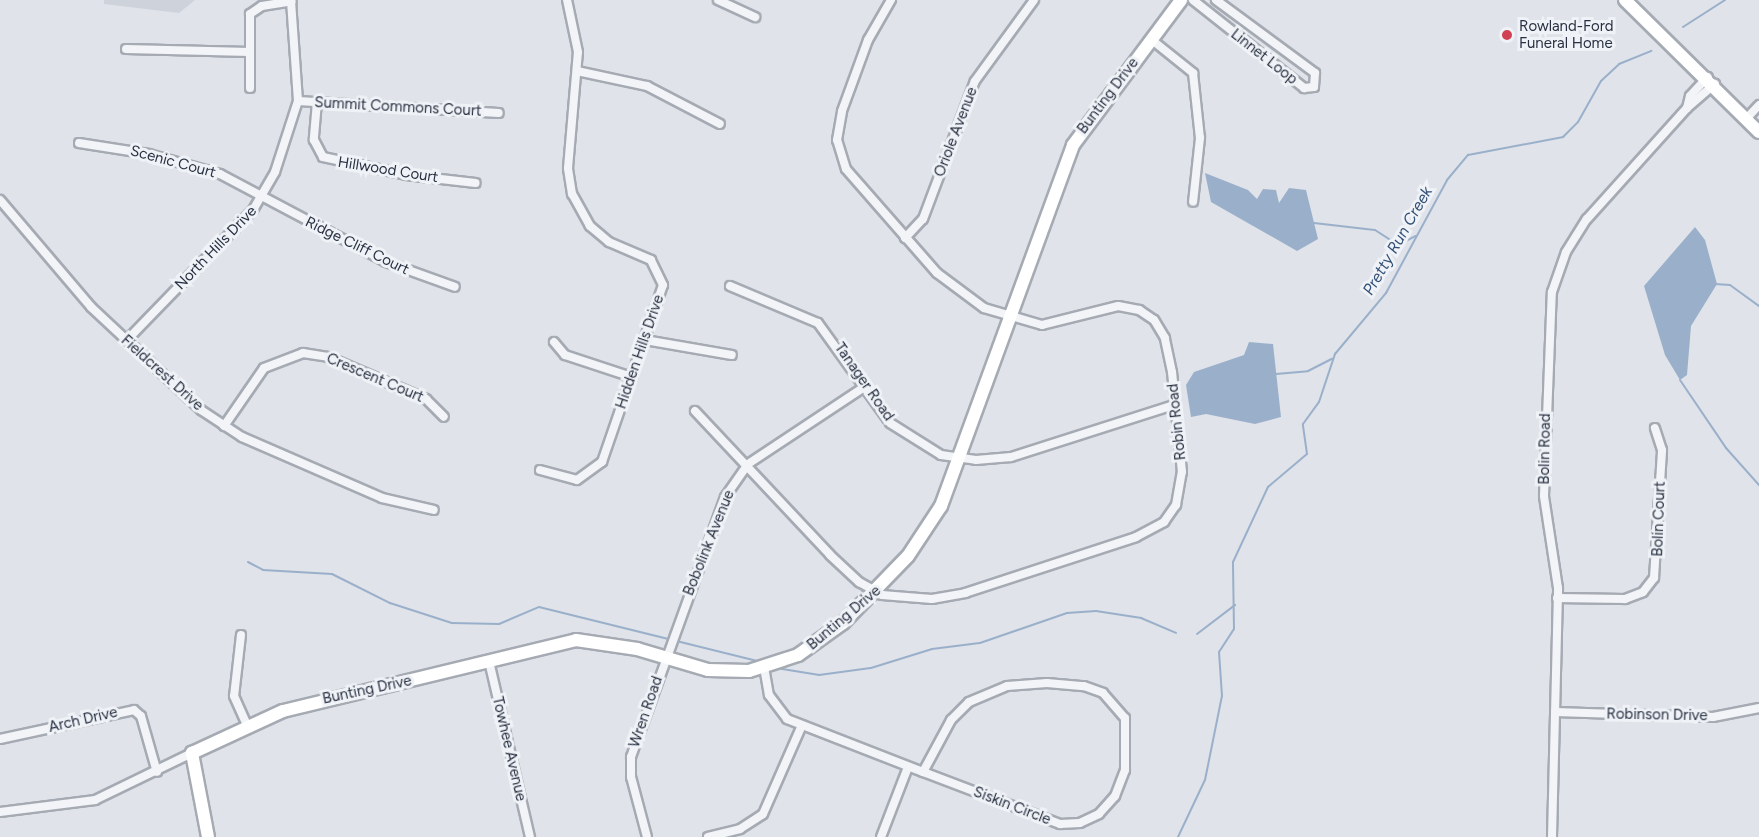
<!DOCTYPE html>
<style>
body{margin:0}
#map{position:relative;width:1759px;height:837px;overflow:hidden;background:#e0e3e9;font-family:Figtree,sans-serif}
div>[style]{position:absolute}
.built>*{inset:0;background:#ced2db}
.water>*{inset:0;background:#9ab0ca}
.stream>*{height:2px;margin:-1px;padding:0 1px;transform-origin:1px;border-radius:1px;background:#9ab0ca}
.roads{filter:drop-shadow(2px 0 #a5aab3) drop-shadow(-2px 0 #a5aab3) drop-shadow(0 2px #a5aab3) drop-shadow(0 -2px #a5aab3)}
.street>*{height:8px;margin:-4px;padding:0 4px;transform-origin:4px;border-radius:4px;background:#f3f4f7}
.secondary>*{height:12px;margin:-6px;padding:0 6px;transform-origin:6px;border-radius:6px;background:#fff}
.dots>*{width:16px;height:16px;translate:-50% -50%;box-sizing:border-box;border:3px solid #eff2f6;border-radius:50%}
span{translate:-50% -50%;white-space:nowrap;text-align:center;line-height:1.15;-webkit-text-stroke:6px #eff2f6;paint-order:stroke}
.poi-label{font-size:15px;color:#283041}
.left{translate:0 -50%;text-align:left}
.street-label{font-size:15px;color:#283041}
.water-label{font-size:16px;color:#314e75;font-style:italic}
</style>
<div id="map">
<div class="built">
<div style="clip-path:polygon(104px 0,195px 0,179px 13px,104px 4px)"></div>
</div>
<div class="water">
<div style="clip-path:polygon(1205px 173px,1248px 190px,1257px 199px,1263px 189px,1276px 190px,1279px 203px,1289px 188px,1306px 190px,1318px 239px,1297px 251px,1211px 202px)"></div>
<div style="clip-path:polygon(1695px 227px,1705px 240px,1717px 284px,1691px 326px,1687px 375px,1680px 380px,1665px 355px,1644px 286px)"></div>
<div style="clip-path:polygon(1249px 342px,1273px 344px,1281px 417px,1255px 424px,1206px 414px,1191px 417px,1186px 385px,1194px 372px,1244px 355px)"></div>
</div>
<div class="stream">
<div style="left:1683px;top:27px;width:50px;rotate:-32.7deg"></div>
<div style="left:1314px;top:223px;width:61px;rotate:6.5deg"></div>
<div style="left:1375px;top:230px;width:27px;rotate:33deg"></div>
<div style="left:1398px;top:245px;width:20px;rotate:-27deg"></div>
<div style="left:1715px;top:284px;width:15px;rotate:4deg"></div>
<div style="left:1730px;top:285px;width:36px;rotate:36deg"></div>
<div style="left:1276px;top:374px;width:32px;rotate:-5deg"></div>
<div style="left:1308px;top:371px;width:27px;rotate:-27deg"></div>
<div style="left:1680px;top:380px;width:82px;rotate:55.9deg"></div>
<div style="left:1726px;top:448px;width:50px;rotate:48.3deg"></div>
<div style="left:248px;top:562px;width:17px;rotate:28deg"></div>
<div style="left:263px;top:570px;width:69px;rotate:3.3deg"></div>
<div style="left:332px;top:574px;width:65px;rotate:26.6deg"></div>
<div style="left:390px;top:603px;width:65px;rotate:17.9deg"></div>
<div style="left:452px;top:623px;width:47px;rotate:1.2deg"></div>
<div style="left:499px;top:624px;width:43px;rotate:-23deg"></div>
<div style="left:539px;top:607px;width:230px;rotate:13.9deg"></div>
<div style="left:1197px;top:634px;width:48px;rotate:-37.3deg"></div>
<div style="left:776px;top:668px;width:44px;rotate:9.2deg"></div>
<div style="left:819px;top:675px;width:52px;rotate:-7.7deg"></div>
<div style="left:871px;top:668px;width:64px;rotate:-17.3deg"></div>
<div style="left:932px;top:649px;width:48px;rotate:-7.1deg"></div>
<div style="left:980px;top:643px;width:92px;rotate:-19deg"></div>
<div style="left:1067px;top:613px;width:29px;rotate:-4deg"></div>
<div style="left:1096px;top:611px;width:46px;rotate:8.8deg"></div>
<div style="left:1141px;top:618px;width:38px;rotate:23deg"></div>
<div style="left:1178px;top:837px;width:63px;rotate:-64.7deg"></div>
<div style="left:1205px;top:780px;width:86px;rotate:-78.6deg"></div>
<div style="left:1222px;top:696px;width:44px;rotate:-93.9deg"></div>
<div style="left:1219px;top:652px;width:27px;rotate:-57deg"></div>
<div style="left:1234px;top:629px;width:67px;rotate:-90.9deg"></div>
<div style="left:1233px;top:562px;width:83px;rotate:-65deg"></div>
<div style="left:1268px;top:487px;width:51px;rotate:-40.2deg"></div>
<div style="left:1307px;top:454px;width:30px;rotate:-98deg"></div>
<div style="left:1303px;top:424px;width:27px;rotate:-54deg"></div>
<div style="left:1319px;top:402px;width:51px;rotate:-71.6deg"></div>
<div style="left:1335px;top:354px;width:80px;rotate:-50.1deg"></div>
<div style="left:1386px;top:293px;width:128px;rotate:-61.6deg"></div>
<div style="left:1447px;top:180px;width:33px;rotate:-50deg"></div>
<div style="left:1468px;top:155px;width:97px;rotate:-10.7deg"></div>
<div style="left:1563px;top:137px;width:21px;rotate:-45deg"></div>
<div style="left:1578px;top:122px;width:47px;rotate:-60.7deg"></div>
<div style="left:1601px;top:81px;width:25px;rotate:-43deg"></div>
<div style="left:1619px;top:64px;width:35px;rotate:-22deg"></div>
</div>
<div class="roads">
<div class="street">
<div style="left:718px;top:0;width:41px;rotate:24.7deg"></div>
<div style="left:1193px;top:0;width:142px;rotate:38.4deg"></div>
<div style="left:1304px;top:88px;width:10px;rotate:-6deg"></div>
<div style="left:1314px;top:87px;width:14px;rotate:-86deg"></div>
<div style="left:1315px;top:73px;width:123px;rotate:-143.6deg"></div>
<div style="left:1152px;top:40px;width:53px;rotate:38.8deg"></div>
<div style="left:1193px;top:73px;width:65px;rotate:83.9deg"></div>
<div style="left:1200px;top:138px;width:64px;rotate:96.2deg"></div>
<div style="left:126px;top:49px;width:124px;rotate:1.4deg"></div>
<div style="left:577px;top:71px;width:72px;rotate:12.1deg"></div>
<div style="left:647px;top:86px;width:82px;rotate:27.5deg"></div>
<div style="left:250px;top:88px;width:74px;rotate:-90deg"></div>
<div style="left:250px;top:14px;width:14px;rotate:-34deg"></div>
<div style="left:262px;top:6px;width:30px;rotate:-9deg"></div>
<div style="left:298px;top:101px;width:201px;rotate:3.4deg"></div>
<div style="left:317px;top:102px;width:38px;rotate:95deg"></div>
<div style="left:314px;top:140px;width:19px;rotate:62deg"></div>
<div style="left:323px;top:157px;width:85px;rotate:12.2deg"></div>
<div style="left:406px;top:175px;width:70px;rotate:6.5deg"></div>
<div style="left:1687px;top:108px;width:12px;rotate:-76deg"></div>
<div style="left:1690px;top:96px;width:26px;rotate:-47deg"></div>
<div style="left:1746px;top:119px;width:19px;rotate:-47deg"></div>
<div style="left:79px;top:143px;width:71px;rotate:8.9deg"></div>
<div style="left:149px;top:154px;width:74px;rotate:15.7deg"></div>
<div style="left:220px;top:174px;width:188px;rotate:27.9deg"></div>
<div style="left:386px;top:262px;width:73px;rotate:19.9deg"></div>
<div style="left:0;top:200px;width:140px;rotate:49.6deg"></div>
<div style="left:91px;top:307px;width:151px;rotate:43.1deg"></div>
<div style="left:201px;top:410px;width:49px;rotate:33.4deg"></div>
<div style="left:242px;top:437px;width:153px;rotate:23.5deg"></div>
<div style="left:382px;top:498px;width:53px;rotate:13deg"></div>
<div style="left:905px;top:238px;width:26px;rotate:-47deg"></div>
<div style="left:923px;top:219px;width:147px;rotate:-69.4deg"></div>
<div style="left:975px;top:81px;width:100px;rotate:-53.9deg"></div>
<div style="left:730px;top:286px;width:95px;rotate:22.8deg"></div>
<div style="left:818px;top:323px;width:123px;rotate:54.2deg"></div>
<div style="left:890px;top:423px;width:60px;rotate:32.1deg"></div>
<div style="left:941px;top:455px;width:35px;rotate:8deg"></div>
<div style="left:976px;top:460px;width:35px;rotate:-5deg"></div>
<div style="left:1011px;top:457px;width:171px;rotate:-17.7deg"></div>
<div style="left:645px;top:340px;width:88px;rotate:9.8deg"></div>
<div style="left:126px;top:341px;width:182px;rotate:-45.9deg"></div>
<div style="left:253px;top:210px;width:44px;rotate:-59.9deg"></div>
<div style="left:275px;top:172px;width:75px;rotate:-72.1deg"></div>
<div style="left:298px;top:101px;width:101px;rotate:-94deg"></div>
<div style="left:554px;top:342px;width:17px;rotate:50deg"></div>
<div style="left:565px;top:355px;width:71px;rotate:18.2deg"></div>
<div style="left:695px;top:411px;width:197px;rotate:46.8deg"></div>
<div style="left:830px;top:555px;width:40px;rotate:43deg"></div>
<div style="left:859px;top:582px;width:26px;rotate:29deg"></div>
<div style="left:882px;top:595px;width:50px;rotate:4.6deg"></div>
<div style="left:932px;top:599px;width:34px;rotate:-10deg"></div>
<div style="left:965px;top:593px;width:180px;rotate:-18.1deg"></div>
<div style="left:1136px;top:537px;width:32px;rotate:-28deg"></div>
<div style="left:1164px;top:522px;width:21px;rotate:-55deg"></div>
<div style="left:1176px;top:505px;width:34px;rotate:-80deg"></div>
<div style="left:1182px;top:472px;width:100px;rotate:-95.7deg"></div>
<div style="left:1172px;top:372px;width:35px;rotate:-102deg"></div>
<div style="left:1165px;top:338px;width:21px;rotate:-121deg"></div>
<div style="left:1154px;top:320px;width:18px;rotate:-146deg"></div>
<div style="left:1139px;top:310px;width:21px;rotate:-169deg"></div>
<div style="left:1118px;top:306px;width:78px;rotate:166deg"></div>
<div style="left:1042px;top:325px;width:60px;rotate:-163.7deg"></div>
<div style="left:984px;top:308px;width:59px;rotate:-143.3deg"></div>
<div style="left:937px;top:273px;width:138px;rotate:-131.2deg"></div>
<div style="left:846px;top:169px;width:30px;rotate:-107deg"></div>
<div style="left:837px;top:140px;width:29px;rotate:-80deg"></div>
<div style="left:842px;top:111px;width:76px;rotate:-69.9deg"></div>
<div style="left:868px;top:40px;width:46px;rotate:-60.1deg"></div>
<div style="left:224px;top:426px;width:70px;rotate:-55.4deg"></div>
<div style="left:264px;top:368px;width:42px;rotate:-21deg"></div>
<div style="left:303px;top:353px;width:25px;rotate:9deg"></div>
<div style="left:328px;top:357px;width:107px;rotate:23.2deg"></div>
<div style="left:426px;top:399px;width:25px;rotate:45deg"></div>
<div style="left:540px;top:470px;width:38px;rotate:15deg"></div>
<div style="left:577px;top:480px;width:31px;rotate:-36deg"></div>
<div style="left:602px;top:462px;width:187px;rotate:-71deg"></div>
<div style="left:663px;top:285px;width:28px;rotate:-116deg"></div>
<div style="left:651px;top:260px;width:46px;rotate:-156.8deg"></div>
<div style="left:609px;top:242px;width:25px;rotate:-140deg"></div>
<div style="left:590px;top:226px;width:37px;rotate:-119deg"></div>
<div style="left:572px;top:194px;width:26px;rotate:-99deg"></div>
<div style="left:568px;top:168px;width:116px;rotate:-85.1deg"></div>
<div style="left:578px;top:52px;width:53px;rotate:-101.9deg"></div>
<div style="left:1557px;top:598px;width:68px;rotate:0.8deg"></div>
<div style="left:1625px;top:599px;width:19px;rotate:-21deg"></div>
<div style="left:1643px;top:592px;width:18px;rotate:-52deg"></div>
<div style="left:1654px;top:578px;width:128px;rotate:-86.4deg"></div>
<div style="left:1662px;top:450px;width:23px;rotate:-108deg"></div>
<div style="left:241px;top:635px;width:61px;rotate:96.5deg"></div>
<div style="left:234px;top:696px;width:32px;rotate:66deg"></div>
<div style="left:489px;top:661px;width:181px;rotate:76.9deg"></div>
<div style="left:764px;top:667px;width:28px;rotate:80deg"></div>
<div style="left:769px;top:695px;width:30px;rotate:53deg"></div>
<div style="left:787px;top:719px;width:146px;rotate:21.3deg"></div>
<div style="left:1047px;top:683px;width:37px;rotate:5deg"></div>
<div style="left:1084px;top:686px;width:20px;rotate:20deg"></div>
<div style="left:1103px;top:693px;width:33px;rotate:49deg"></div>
<div style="left:1125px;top:718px;width:52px;rotate:90deg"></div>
<div style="left:1125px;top:770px;width:28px;rotate:111deg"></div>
<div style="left:1115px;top:796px;width:24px;rotate:132deg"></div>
<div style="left:1099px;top:814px;width:21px;rotate:155deg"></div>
<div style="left:1080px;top:823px;width:20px;rotate:177deg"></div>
<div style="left:1060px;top:824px;width:147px;rotate:-159.2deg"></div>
<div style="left:923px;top:772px;width:59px;rotate:-61.7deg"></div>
<div style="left:951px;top:720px;width:25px;rotate:-45deg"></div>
<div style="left:969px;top:702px;width:41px;rotate:-22.8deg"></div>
<div style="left:1007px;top:686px;width:40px;rotate:-4.3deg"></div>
<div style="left:1555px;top:712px;width:158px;rotate:1.8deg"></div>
<div style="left:1713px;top:717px;width:47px;rotate:-11.1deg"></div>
<div style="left:0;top:739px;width:137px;rotate:-12.2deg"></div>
<div style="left:134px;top:710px;width:9px;rotate:41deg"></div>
<div style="left:141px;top:716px;width:58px;rotate:74.1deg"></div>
<div style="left:0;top:812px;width:96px;rotate:-7.2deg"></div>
<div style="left:95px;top:800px;width:108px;rotate:-25.9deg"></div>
<div style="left:647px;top:837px;width:62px;rotate:-104.9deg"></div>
<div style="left:631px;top:777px;width:20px;rotate:-90deg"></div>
<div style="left:631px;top:757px;width:276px;rotate:-70.1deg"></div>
<div style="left:725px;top:497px;width:40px;rotate:-55.1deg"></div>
<div style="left:748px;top:464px;width:141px;rotate:-33.5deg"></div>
<div style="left:708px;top:837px;width:33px;rotate:-14deg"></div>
<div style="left:740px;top:829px;width:27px;rotate:-33deg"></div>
<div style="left:763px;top:814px;width:97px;rotate:-66.3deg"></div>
<div style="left:881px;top:837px;width:75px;rotate:-68.9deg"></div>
<div style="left:1552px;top:837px;width:249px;rotate:-88.6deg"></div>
<div style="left:1558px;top:588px;width:93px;rotate:-98.7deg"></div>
<div style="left:1544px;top:496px;width:204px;rotate:-87.8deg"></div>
<div style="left:1552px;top:292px;width:42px;rotate:-70.7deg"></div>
<div style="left:1566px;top:252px;width:39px;rotate:-58deg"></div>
<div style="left:1587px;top:219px;width:149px;rotate:-48deg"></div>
<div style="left:1687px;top:108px;width:37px;rotate:-41deg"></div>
</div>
<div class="secondary">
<div style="left:1625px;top:0;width:188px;rotate:44.6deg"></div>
<div style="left:208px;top:837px;width:86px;rotate:-100.8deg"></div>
<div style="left:192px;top:753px;width:100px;rotate:-24.8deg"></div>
<div style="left:283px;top:711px;width:301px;rotate:-13.6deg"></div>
<div style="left:576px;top:640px;width:62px;rotate:8.4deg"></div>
<div style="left:637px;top:649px;width:74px;rotate:16.5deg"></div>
<div style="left:708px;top:670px;width:41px;rotate:1.4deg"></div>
<div style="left:749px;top:671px;width:52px;rotate:-18.1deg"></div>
<div style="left:798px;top:655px;width:55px;rotate:-35.4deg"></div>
<div style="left:843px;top:623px;width:93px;rotate:-45.9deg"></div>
<div style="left:908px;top:556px;width:60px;rotate:-56.6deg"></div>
<div style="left:941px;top:506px;width:384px;rotate:-69.9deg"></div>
<div style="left:1073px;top:145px;width:181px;rotate:-53.3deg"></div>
</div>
</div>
<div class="dots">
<div style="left:1507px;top:35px;background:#d04253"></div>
</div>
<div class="poi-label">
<span class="left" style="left:1519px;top:35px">Rowland-Ford<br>Funeral Home</span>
</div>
<div class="street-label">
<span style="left:1264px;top:57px;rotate:38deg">Linnet Loop</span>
<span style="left:1108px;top:96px;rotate:-53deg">Bunting Drive</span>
<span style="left:398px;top:107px;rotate:3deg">Summit Commons Court</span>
<span style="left:956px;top:132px;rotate:-69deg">Oriole Avenue</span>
<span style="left:173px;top:162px;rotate:15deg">Scenic Court</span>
<span style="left:388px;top:170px;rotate:9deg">Hillwood Court</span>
<span style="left:357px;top:246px;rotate:26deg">Ridge Cliff Court</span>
<span style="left:216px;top:248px;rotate:-46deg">North Hills Drive</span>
<span style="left:640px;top:352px;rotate:-71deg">Hidden Hills Drive</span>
<span style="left:162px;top:373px;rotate:42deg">Fieldcrest Drive</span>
<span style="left:375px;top:378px;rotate:23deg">Crescent Court</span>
<span style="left:864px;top:382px;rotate:55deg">Tanager Road</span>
<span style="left:1177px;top:422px;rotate:-96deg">Robin Road</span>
<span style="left:1545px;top:449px;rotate:-89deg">Bolin Road</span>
<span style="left:1659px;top:519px;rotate:-88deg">Bolin Court</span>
<span style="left:709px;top:543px;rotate:-68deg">Bobolink Avenue</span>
<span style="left:844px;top:618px;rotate:-40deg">Bunting Drive</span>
<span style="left:367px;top:690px;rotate:-12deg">Bunting Drive</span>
<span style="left:646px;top:712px;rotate:-71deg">Wren Road</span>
<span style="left:1657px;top:715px;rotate:1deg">Robinson Drive</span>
<span style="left:83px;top:720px;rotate:-13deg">Arch Drive</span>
<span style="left:509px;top:749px;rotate:77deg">Towhee Avenue</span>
<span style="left:1012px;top:806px;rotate:21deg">Siskin Circle</span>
</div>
<div class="water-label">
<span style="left:1398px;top:241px;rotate:-60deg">Pretty Run Creek</span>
</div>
</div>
